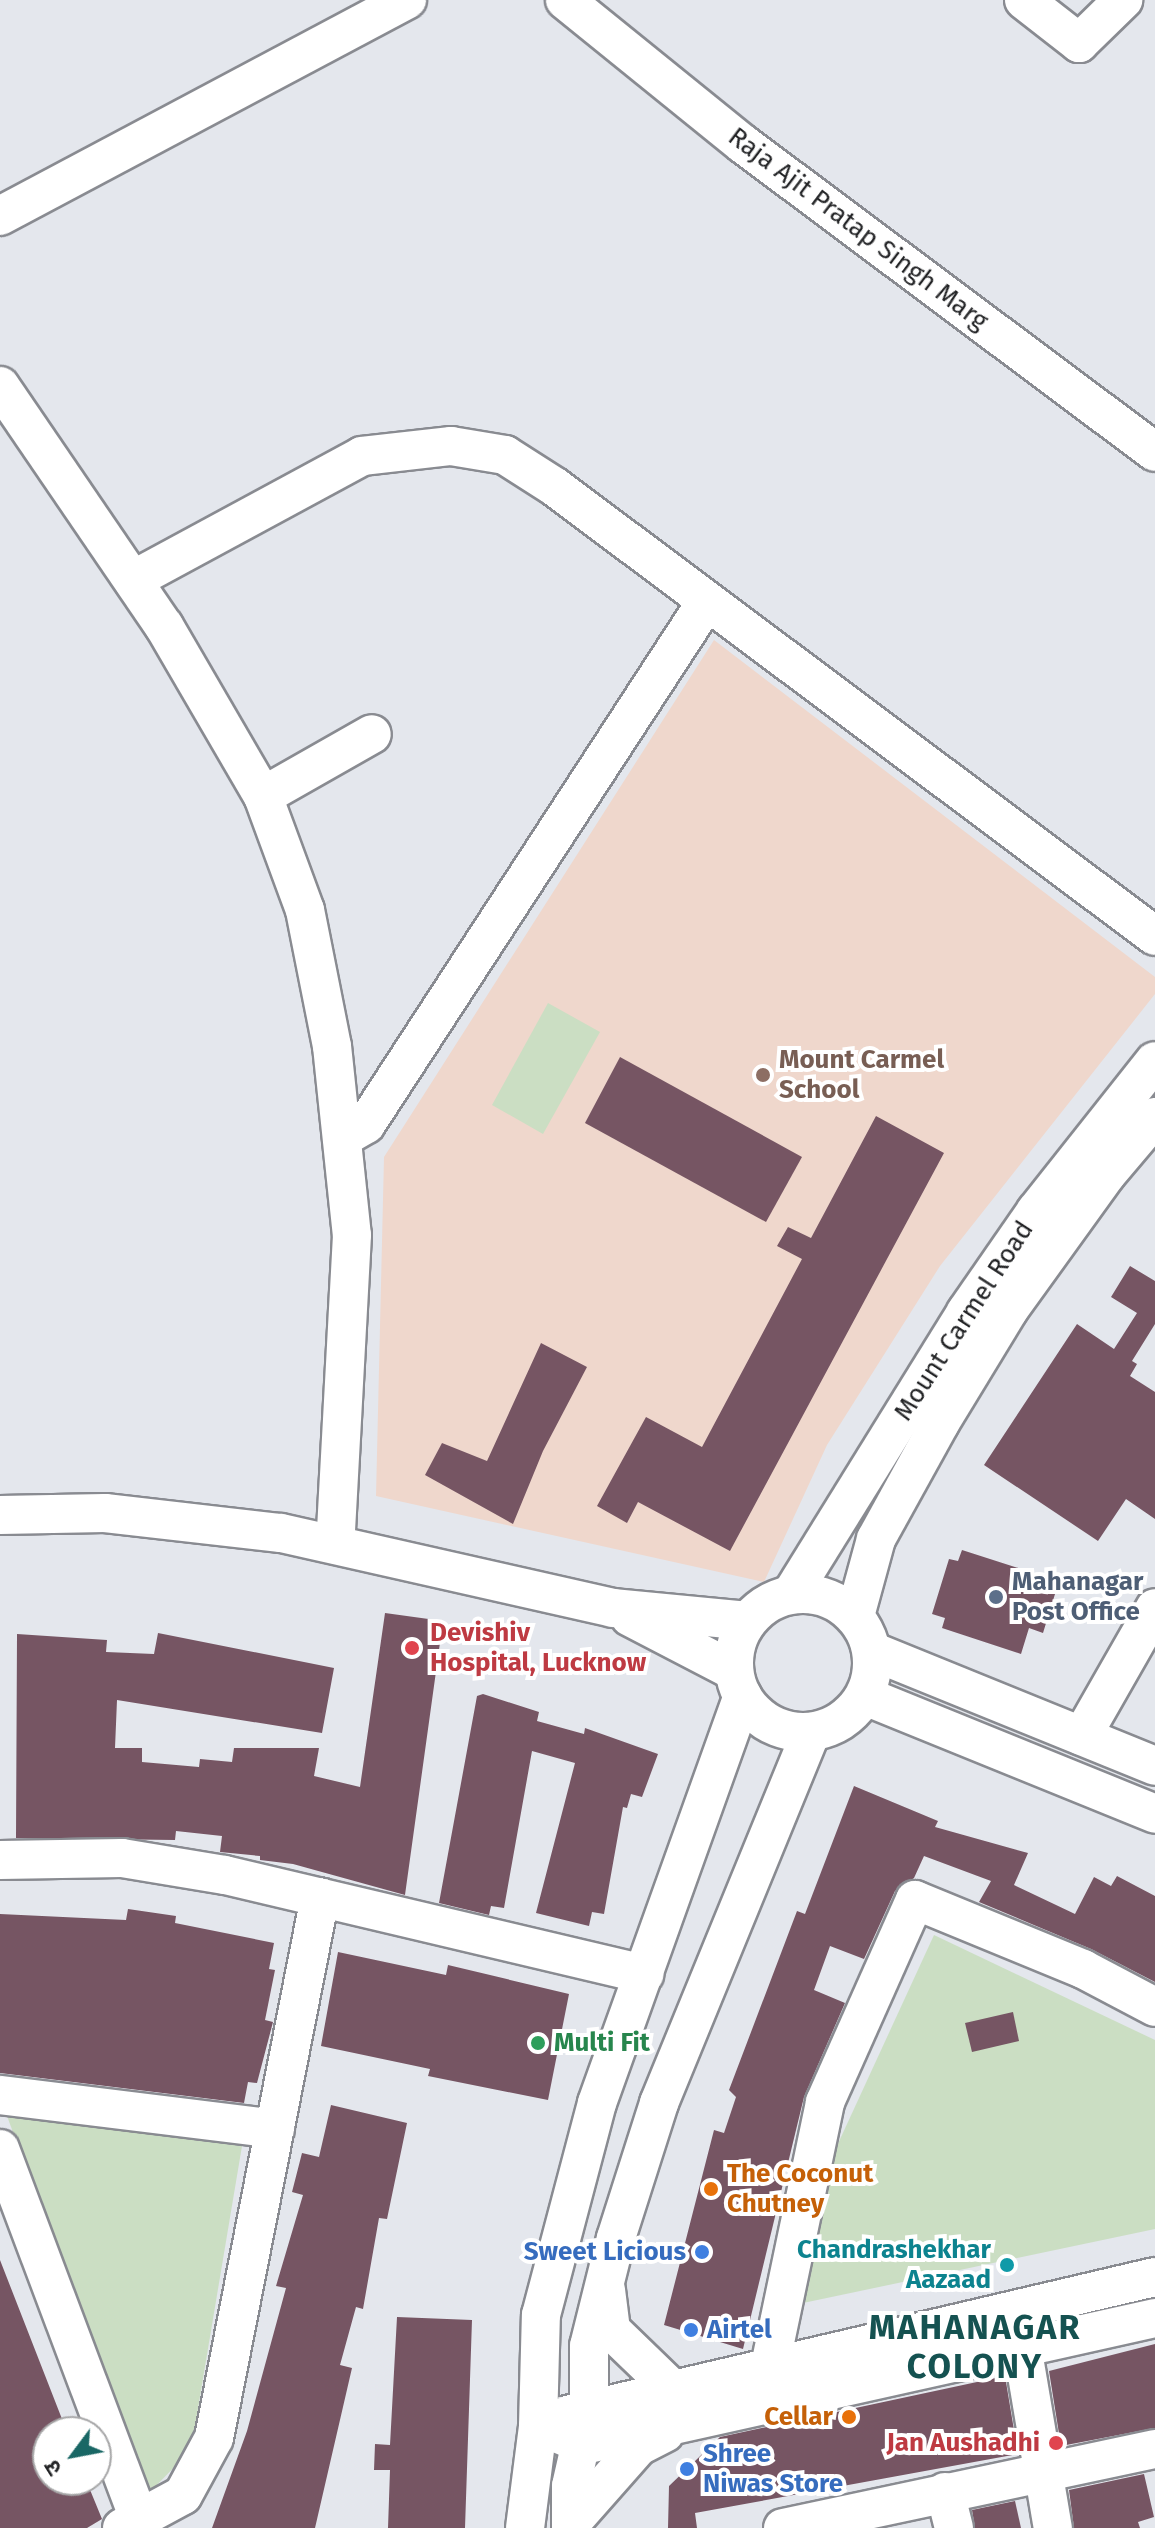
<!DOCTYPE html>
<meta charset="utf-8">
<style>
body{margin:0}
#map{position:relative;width:1155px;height:2528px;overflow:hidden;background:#e4e7ed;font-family:"Fira Sans","Noto Sans Devanagari",sans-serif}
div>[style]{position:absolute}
.education>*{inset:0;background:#efd7cc}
.green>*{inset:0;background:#cbdec3}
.building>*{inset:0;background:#765563}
.roads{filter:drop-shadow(2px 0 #898b91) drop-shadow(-2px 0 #898b91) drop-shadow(0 2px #898b91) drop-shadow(0 -2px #898b91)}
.minor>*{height:38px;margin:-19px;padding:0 19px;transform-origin:19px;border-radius:19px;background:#fff}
.minor>.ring{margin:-19px;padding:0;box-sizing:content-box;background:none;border:38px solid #fff;border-radius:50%}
.dots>*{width:22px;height:22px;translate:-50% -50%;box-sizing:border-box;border:4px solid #fff;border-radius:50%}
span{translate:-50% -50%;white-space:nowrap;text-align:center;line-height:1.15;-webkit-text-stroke:8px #fff;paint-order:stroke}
.street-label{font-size:26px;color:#232426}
.education-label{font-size:26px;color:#785e54;font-weight:700}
.left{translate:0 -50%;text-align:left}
.service-label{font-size:26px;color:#4e5e75;font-weight:700}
.health-label{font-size:26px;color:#be3a42;font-weight:700}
.right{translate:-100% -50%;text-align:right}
.leisure-label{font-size:26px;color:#27864d;font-weight:700}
.food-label{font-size:26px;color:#c56008;font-weight:700}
.culture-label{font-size:26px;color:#0d838f;font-weight:700}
.shop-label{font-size:26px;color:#366cbe;font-weight:700}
.district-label{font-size:34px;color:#155251;font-weight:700;letter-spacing:2px}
.north{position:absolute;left:32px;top:2416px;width:80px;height:80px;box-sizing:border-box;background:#fff;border:2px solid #a7a7a8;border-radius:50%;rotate:238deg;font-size:22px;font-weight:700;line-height:32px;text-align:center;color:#232426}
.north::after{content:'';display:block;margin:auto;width:28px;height:36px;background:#196765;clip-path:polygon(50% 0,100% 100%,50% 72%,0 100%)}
</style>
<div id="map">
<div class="education">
<div style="clip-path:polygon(714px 640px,1155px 977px,1155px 994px,940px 1266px,827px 1445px,764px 1582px,376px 1496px,384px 1157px)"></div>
</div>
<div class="green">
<div style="clip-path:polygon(548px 1003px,600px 1032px,543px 1134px,492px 1105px)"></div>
<div style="clip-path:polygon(934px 1935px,1155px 2040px,1155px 2229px,803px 2303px,836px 2148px)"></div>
<div style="clip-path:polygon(7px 2116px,242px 2146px,191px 2450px,147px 2495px)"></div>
</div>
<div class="building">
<div style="clip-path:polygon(620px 1057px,802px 1157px,766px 1222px,585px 1123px)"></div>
<div style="clip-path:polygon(876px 1116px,944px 1153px,730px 1551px,638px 1502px,627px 1523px,597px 1506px,646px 1417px,702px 1447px,802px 1259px,777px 1246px,788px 1227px,811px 1238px)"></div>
<div style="clip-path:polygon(1130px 1266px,1155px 1281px,1155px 1324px,1132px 1361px,1137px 1364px,1130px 1376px,1155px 1392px,1155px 1519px,1126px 1499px,1098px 1541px,984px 1465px,1077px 1324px,1114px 1349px,1137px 1313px,1111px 1297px)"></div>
<div style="clip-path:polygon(541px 1343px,587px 1367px,543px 1451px,513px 1524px,425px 1475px,442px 1443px,487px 1461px)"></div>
<div style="clip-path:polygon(962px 1550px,1059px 1581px,1043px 1633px,1029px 1628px,1021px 1654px,942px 1628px,945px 1618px,932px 1614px,949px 1559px,958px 1561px)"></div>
<div style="clip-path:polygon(385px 1613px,443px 1621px,405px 1895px,293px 1864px,260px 1860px,260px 1856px,220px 1852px,222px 1836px,176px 1831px,175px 1840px,16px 1838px,17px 1634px,107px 1640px,106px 1652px,154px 1654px,158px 1633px,334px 1668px,322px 1733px,117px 1700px,115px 1748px,142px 1748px,142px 1762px,199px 1767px,200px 1759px,232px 1762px,234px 1748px,319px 1748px,314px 1776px,360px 1787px)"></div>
<div style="clip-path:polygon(483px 1694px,539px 1712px,537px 1721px,584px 1734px,585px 1728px,658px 1754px,642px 1797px,631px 1794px,627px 1808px,623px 1807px,604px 1914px,592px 1912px,589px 1926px,536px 1913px,575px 1763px,532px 1751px,504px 1908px,491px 1906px,489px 1915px,439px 1903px,477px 1696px)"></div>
<div style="clip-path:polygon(854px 1786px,938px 1821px,935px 1827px,1028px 1853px,1014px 1885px,1075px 1914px,1094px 1877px,1111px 1886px,1117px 1876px,1155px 1896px,1155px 1982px,1091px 1949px,979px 1902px,991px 1881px,924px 1856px,914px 1878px,895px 1891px,864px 1959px,830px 1946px,814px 1990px,845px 2003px,804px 2097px,743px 2349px,664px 2325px,714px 2130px,724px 2133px,736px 2097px,729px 2090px,797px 1911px,805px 1914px)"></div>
<div style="clip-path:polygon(128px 1909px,176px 1916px,175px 1923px,274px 1943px,269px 1969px,275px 1970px,265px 2020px,273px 2022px,257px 2083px,248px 2082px,244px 2103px,0 2073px,0 1914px,126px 1920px)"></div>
<div style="clip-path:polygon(338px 1952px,446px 1975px,448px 1965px,569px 1994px,548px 2100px,428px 2076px,430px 2069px,321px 2046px)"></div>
<div style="clip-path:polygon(1013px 2012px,1019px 2041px,972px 2052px,965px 2023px)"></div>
<div style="clip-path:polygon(331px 2105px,407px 2123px,387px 2219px,379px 2218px,363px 2309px,356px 2307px,340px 2365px,352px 2368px,315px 2528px,212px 2528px,247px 2431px,286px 2288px,276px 2286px,303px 2195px,292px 2192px,302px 2153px,319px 2157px)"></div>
<div style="clip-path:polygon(0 2260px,62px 2419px,48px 2425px,48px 2480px,86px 2480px,102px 2519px,87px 2528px,0 2528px)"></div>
<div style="clip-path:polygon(397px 2317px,472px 2320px,465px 2528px,388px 2528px,390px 2470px,374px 2470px,375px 2444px,390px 2445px)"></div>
<div style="clip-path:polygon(1155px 2344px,1155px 2428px,1061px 2446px,1049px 2371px)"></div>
<div style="clip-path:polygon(1005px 2376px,1018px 2454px,695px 2513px,697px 2528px,668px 2528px,669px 2486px,720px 2437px)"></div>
<div style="clip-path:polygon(1144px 2474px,1154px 2517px,1138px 2522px,1140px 2528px,1074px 2528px,1069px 2490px)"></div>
<div style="clip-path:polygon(1015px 2501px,1021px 2528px,975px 2528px,972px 2510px)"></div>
</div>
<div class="roads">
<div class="minor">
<div style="left:565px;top:0;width:229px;rotate:39deg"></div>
<div style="left:743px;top:144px;width:514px;rotate:36.78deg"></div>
<div style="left:1024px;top:0;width:70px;rotate:38deg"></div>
<div style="left:1079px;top:43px;width:62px;rotate:-44.3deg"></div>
<div style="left:0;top:216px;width:461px;rotate:-28deg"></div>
<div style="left:0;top:386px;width:291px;rotate:55.7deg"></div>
<div style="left:164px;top:626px;width:197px;rotate:59.8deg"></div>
<div style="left:263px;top:796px;width:121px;rotate:69.8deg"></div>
<div style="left:305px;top:910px;width:139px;rotate:78.8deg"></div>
<div style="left:332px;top:1046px;width:190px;rotate:84deg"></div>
<div style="left:352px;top:1235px;width:310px;rotate:93.1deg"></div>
<div style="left:133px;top:580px;width:260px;rotate:-28.4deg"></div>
<div style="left:362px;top:456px;width:90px;rotate:-6.4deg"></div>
<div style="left:451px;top:446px;width:55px;rotate:9.5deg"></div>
<div style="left:505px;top:455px;width:59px;rotate:32.6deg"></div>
<div style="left:555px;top:487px;width:749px;rotate:36.81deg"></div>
<div style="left:263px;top:796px;width:125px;rotate:-29.6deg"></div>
<div style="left:342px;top:1138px;width:28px;rotate:-30deg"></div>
<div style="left:366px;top:1124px;width:624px;rotate:-56.9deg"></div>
<div style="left:0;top:1515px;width:105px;rotate:-1.1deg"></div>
<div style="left:105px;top:1513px;width:177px;rotate:6.5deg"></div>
<div style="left:281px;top:1533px;width:340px;rotate:12.7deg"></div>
<div style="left:613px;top:1608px;width:135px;rotate:5.5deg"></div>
<div style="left:792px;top:1593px;width:331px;rotate:-58.2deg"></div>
<div style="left:966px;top:1312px;width:123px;rotate:-55.3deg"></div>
<div style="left:1036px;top:1211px;width:191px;rotate:-51.6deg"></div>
<div class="ring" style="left:734px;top:1594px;width:100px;height:100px"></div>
<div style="left:855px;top:1616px;width:80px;rotate:-74.7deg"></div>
<div style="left:876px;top:1539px;width:132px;rotate:-61.1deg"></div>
<div style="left:940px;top:1423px;width:131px;rotate:-58.7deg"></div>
<div style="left:1008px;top:1311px;width:168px;rotate:-54.2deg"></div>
<div style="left:1106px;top:1175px;width:76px;rotate:-49.8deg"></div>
<div style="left:630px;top:1617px;width:117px;rotate:27.4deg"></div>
<div style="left:872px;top:1651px;width:305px;rotate:22.1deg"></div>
<div style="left:865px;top:1696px;width:313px;rotate:22.1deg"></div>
<div style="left:1082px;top:1736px;width:147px;rotate:-60.3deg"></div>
<div style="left:0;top:1860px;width:122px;rotate:-0.9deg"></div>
<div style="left:122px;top:1858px;width:104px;rotate:9.4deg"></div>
<div style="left:225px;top:1875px;width:431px;rotate:13.3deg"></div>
<div style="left:0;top:2095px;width:277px;rotate:7deg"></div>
<div style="left:0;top:2149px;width:394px;rotate:69.4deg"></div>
<div style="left:606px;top:2290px;width:40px;rotate:82.9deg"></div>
<div style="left:611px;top:2330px;width:83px;rotate:44deg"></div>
<div style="left:1018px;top:2322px;width:209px;rotate:80.4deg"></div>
<div style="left:772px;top:2403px;width:37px;rotate:-93deg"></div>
<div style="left:770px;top:2366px;width:270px;rotate:-78.2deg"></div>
<div style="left:825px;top:2102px;width:221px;rotate:-66deg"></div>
<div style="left:915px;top:1900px;width:182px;rotate:22.3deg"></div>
<div style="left:1083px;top:1969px;width:81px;rotate:27.8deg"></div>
<div style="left:567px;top:2415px;width:604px;rotate:-13.21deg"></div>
<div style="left:561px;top:2435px;width:25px;rotate:23deg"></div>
<div style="left:584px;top:2445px;width:585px;rotate:-12.54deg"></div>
<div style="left:945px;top:2492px;width:37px;rotate:76deg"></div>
<div style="left:571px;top:2523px;width:103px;rotate:-48.6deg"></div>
<div style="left:639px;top:2446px;width:29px;rotate:-27deg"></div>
<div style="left:122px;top:2528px;width:69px;rotate:-28.4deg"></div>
<div style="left:183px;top:2495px;width:65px;rotate:-61.5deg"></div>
<div style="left:214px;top:2438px;width:551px;rotate:-78.91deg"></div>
<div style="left:525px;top:2528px;width:103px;rotate:-82.7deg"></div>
<div style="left:538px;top:2426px;width:111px;rotate:-88.5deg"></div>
<div style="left:541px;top:2315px;width:219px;rotate:-75.2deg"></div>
<div style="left:597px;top:2103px;width:432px;rotate:-70.3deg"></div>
<div style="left:571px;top:2528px;width:42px;rotate:-90deg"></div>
<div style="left:571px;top:2486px;width:81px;rotate:-77.2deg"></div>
<div style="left:589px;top:2407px;width:61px;rotate:-90deg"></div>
<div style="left:589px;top:2346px;width:111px;rotate:-76deg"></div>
<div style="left:616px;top:2238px;width:142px;rotate:-72.3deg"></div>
<div style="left:659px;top:2103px;width:401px;rotate:-67.7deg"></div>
<div style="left:783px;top:2528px;width:380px;rotate:-12deg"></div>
</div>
</div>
<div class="dots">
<div style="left:763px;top:1075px;background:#8d6e63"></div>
<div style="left:996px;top:1597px;background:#5c6f8a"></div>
<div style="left:412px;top:1648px;background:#e0444e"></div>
<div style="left:538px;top:2043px;background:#2e9e5b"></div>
<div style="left:711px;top:2189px;background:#e8710a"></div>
<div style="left:702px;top:2252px;background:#3f7fe0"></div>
<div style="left:1007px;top:2265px;background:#0f9aa8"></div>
<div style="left:691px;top:2330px;background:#3f7fe0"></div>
<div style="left:849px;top:2417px;background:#e8710a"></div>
<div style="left:1056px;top:2443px;background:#e0444e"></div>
<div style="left:687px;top:2469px;background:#3f7fe0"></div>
</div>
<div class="street-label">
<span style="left:858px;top:229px;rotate:37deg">Raja Ajit Pratap Singh Marg</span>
<span style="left:964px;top:1321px;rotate:-57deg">Mount Carmel Road</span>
</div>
<div class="education-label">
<span class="left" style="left:779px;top:1075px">Mount Carmel<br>School</span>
</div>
<div class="service-label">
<span class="left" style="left:1012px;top:1597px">Mahanagar<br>Post Office</span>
</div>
<div class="health-label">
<span class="left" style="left:430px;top:1648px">Devishiv<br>Hospital, Lucknow</span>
<span class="right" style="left:1040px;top:2443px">Jan Aushadhi</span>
</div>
<div class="leisure-label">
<span class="left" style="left:554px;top:2043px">Multi Fit</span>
</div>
<div class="food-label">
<span class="left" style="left:727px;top:2189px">The Coconut<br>Chutney</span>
<span class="right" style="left:833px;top:2417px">Cellar</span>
</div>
<div class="culture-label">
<span class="right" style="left:991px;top:2265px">Chandrashekhar<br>Aazaad</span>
</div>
<div class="shop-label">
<span class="right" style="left:686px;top:2252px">Sweet Licious</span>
<span class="left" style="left:707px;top:2330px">Airtel</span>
<span class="left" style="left:703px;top:2469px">Shree<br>Niwas Store</span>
</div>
<div class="district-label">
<span style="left:975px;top:2347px">MAHANAGAR<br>COLONY</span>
</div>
<div class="north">उ</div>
</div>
